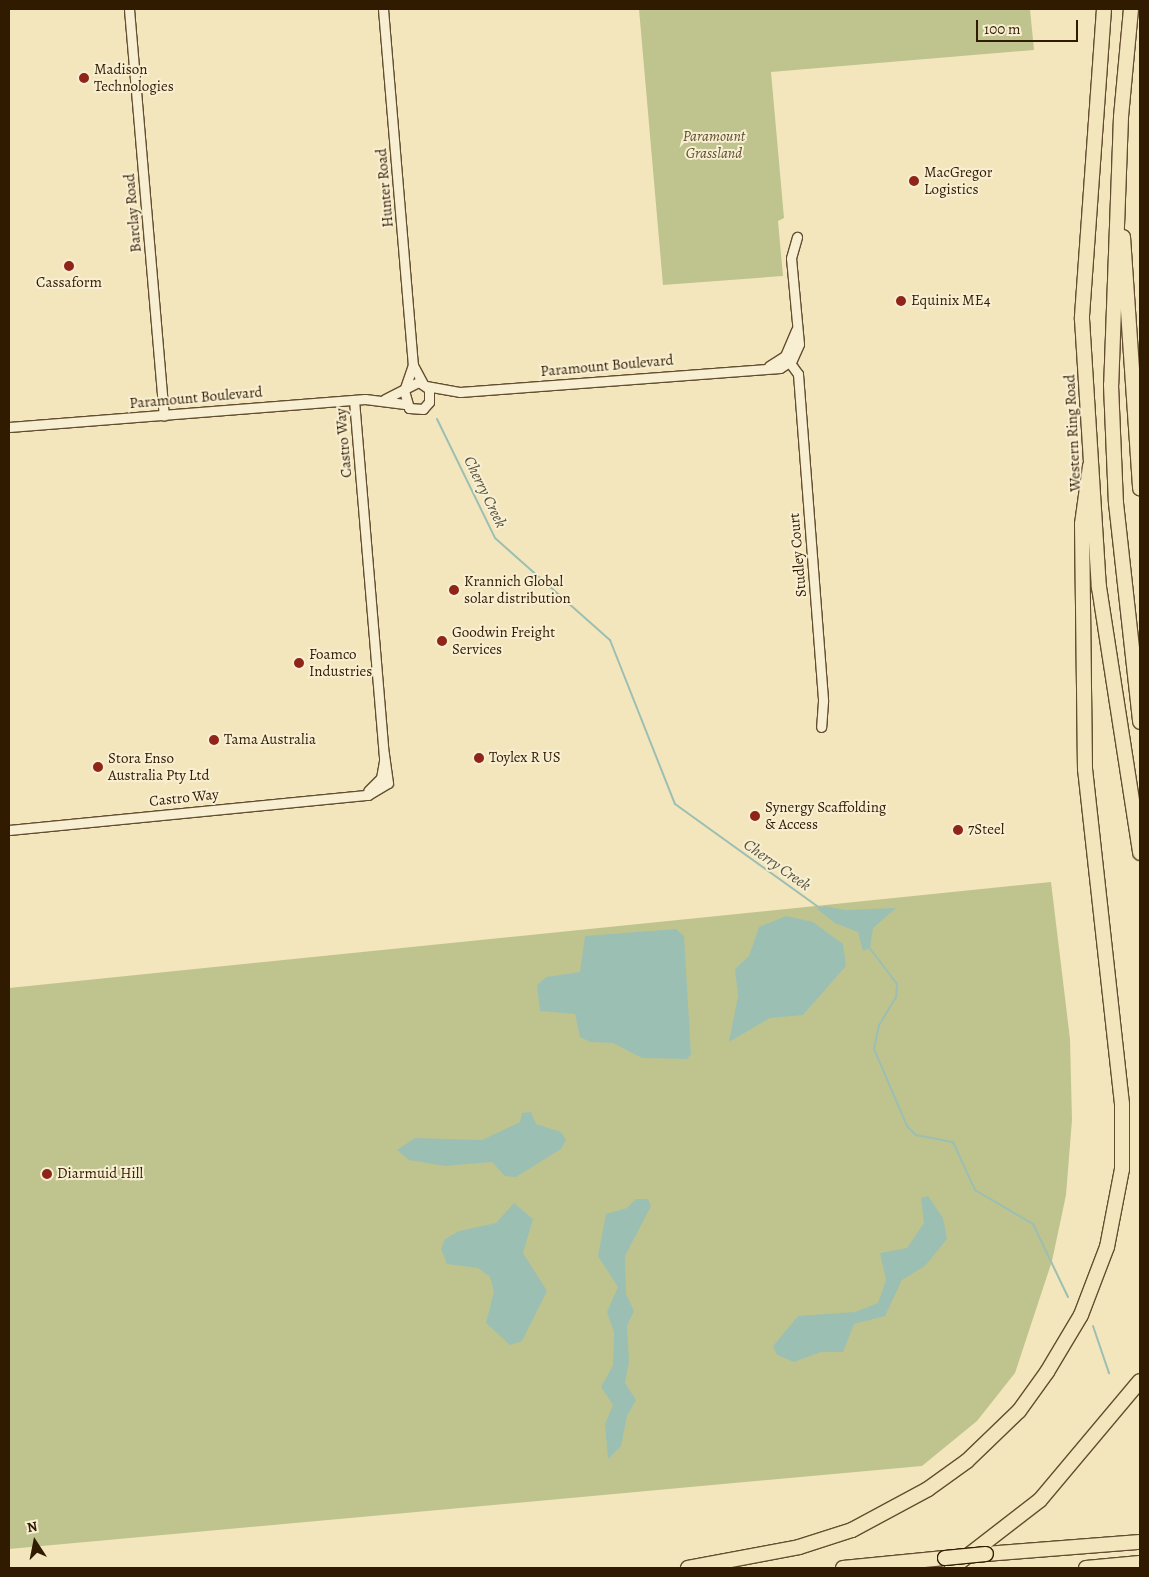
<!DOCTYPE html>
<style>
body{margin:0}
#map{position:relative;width:1149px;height:1577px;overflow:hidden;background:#f4e6bc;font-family:Alegreya,serif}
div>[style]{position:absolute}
.green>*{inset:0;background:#bfc48e}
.water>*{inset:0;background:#9cbfb3}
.stream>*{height:2px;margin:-1px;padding:0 1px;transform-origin:1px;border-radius:1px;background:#9cbfb3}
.roads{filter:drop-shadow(1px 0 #624e2f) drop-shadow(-1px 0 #624e2f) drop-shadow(0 1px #624e2f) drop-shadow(0 -1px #624e2f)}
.minor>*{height:9px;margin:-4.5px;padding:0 4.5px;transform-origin:4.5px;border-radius:4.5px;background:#f8efd3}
.highway>*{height:14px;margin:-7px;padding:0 7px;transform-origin:7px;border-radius:7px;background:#f4e6bc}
.bridges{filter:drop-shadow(1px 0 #311b00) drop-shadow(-1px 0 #311b00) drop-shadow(0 1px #311b00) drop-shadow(0 -1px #311b00)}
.highway-bridge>*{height:14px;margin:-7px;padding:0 7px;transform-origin:7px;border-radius:7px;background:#f4e6bc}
.dots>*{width:14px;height:14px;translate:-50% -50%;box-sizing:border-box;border:2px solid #f8efd3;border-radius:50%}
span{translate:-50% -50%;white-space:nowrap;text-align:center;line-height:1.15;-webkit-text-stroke:4px #f8efd3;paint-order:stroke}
.poi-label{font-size:15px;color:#311b00}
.left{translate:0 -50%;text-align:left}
.park-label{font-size:15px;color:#5c4e2b;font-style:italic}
.street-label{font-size:15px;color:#311b00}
.water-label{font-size:16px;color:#56543f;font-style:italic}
.frame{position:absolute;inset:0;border:10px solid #311b00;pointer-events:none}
.north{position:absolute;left:10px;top:1517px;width:50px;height:50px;-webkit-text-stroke:4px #f8efd3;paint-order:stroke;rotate:349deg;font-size:14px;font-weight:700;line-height:20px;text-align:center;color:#311b00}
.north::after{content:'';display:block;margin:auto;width:18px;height:22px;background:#311b00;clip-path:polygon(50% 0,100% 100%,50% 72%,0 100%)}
.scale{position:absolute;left:976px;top:20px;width:102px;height:22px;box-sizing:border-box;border:2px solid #311b00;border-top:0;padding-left:6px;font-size:15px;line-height:18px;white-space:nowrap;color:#311b00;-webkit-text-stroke:4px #f8efd3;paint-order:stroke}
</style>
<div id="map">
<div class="green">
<div style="clip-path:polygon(639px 9px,1030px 9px,1034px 50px,771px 72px,784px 218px,778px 221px,783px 276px,663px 285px)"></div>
<div style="clip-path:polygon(1051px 882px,1070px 1039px,1072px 1120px,1066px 1195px,1052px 1261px,1015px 1373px,977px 1421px,922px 1466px,9px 1549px,9px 988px)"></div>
</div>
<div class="water">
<div style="clip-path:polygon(825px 906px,845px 910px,896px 908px,873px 928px,870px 948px,863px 951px,858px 932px,835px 923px,817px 909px)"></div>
<div style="clip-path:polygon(786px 916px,813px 922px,843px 944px,846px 966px,803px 1015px,770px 1018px,729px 1042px,738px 996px,735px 969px,749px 956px,759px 927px)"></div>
<div style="clip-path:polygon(676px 929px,684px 936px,691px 1054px,687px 1059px,642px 1058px,613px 1043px,590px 1042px,580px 1037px,575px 1014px,540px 1011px,537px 985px,546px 977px,580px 972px,585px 936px)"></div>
<div style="clip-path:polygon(531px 1112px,536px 1124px,561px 1132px,566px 1140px,561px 1149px,516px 1177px,505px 1176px,492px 1162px,445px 1166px,409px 1160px,397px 1150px,415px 1138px,482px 1140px,520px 1122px,522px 1113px)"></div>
<div style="clip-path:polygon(928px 1196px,943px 1218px,947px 1239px,925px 1266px,902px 1280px,885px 1316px,854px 1324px,843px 1352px,821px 1352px,794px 1362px,777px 1355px,773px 1346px,798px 1316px,855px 1312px,878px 1303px,886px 1280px,880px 1253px,907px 1248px,924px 1223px,921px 1198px)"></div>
<div style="clip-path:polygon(636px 1199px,648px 1199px,651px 1206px,625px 1256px,626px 1294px,634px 1311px,627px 1326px,629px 1361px,625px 1383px,636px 1400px,627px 1416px,621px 1446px,608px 1459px,605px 1424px,613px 1405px,601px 1387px,613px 1365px,614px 1332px,607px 1312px,618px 1287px,598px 1256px,606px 1214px,627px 1208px)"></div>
<div style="clip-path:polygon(514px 1203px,533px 1219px,523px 1253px,547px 1291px,522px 1341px,510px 1345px,486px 1323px,494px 1291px,490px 1277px,478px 1268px,447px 1264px,441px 1249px,445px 1239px,459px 1231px,496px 1223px)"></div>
</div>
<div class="stream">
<div style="left:437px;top:419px;width:132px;rotate:64deg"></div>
<div style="left:495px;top:538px;width:154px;rotate:41.6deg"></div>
<div style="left:610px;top:640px;width:176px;rotate:68.4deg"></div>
<div style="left:675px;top:804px;width:180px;rotate:35.7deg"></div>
<div style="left:868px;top:946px;width:48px;rotate:52.7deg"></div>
<div style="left:897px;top:984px;width:13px;rotate:94deg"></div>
<div style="left:896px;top:997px;width:33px;rotate:121deg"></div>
<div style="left:879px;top:1025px;width:25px;rotate:102deg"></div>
<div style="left:874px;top:1049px;width:84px;rotate:66.8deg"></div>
<div style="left:907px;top:1126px;width:13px;rotate:45deg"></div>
<div style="left:916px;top:1135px;width:38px;rotate:11deg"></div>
<div style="left:953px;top:1142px;width:53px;rotate:65.4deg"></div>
<div style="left:975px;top:1190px;width:67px;rotate:30.4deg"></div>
<div style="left:1033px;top:1224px;width:81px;rotate:64.4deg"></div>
<div style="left:1093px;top:1326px;width:50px;rotate:71.2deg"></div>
</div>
<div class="roads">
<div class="minor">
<div style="left:129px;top:9px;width:408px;rotate:85.1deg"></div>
<div style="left:383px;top:9px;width:357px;rotate:85.2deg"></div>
<div style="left:413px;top:365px;width:21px;rotate:62deg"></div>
<div style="left:785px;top:356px;width:22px;rotate:54deg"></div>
<div style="left:798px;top:374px;width:328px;rotate:85.6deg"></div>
<div style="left:823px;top:701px;width:26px;rotate:94deg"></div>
<div style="left:769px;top:366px;width:19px;rotate:-32deg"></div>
<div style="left:785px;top:356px;width:28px;rotate:-67deg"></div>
<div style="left:426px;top:386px;width:35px;rotate:10deg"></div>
<div style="left:460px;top:392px;width:321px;rotate:-4.3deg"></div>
<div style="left:780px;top:368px;width:14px;rotate:-34deg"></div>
<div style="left:792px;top:360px;width:17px;rotate:-66deg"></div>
<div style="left:799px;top:344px;width:86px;rotate:-95.3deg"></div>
<div style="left:791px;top:258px;width:22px;rotate:-74deg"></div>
<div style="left:405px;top:388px;width:24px;rotate:-71deg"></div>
<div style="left:385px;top:399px;width:38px;rotate:-27deg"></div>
<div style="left:419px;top:382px;width:12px;rotate:35deg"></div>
<div style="left:429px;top:389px;width:13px;rotate:90deg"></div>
<div style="left:429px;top:402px;width:9px;rotate:131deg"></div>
<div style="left:423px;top:409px;width:14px;rotate:-176deg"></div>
<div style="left:409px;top:408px;width:19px;rotate:-106deg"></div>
<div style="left:354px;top:400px;width:362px;rotate:85.2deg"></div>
<div style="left:384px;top:761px;width:17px;rotate:100deg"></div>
<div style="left:381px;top:778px;width:18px;rotate:135deg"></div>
<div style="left:9px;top:427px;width:357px;rotate:-4.5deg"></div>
<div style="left:365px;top:399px;width:40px;rotate:7.1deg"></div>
<div style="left:9px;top:830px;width:361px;rotate:-5.6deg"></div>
<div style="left:368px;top:795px;width:23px;rotate:-31deg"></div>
<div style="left:388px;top:783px;width:29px;rotate:-98deg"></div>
</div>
<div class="highway">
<div style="left:1104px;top:9px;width:311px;rotate:94.1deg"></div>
<div style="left:1082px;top:319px;width:269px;rotate:86.4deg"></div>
<div style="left:1099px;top:587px;width:269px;rotate:81.2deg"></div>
<div style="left:1131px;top:9px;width:108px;rotate:95.3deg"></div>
<div style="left:1121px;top:117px;width:268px;rotate:92.1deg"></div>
<div style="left:1111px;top:385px;width:118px;rotate:87.6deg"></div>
<div style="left:1116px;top:503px;width:220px;rotate:83.7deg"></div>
<div style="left:1123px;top:237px;width:252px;rotate:86.1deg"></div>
<div style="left:986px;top:1554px;width:154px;rotate:-4.5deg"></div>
<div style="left:688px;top:1568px;width:113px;rotate:-10.7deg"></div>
<div style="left:799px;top:1547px;width:56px;rotate:-17.8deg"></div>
<div style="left:852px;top:1530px;width:86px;rotate:-28.3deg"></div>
<div style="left:928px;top:1489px;width:48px;rotate:-35.7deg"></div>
<div style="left:967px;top:1461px;width:72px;rotate:-43.9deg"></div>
<div style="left:1019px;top:1411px;width:48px;rotate:-54.3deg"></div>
<div style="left:1047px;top:1372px;width:66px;rotate:-59.2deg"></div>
<div style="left:1081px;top:1315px;width:73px;rotate:-69.1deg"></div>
<div style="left:1107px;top:1247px;width:79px;rotate:-79.1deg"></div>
<div style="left:1122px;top:1169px;width:65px;rotate:-90deg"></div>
<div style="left:1122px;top:1104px;width:337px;rotate:-96.3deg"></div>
<div style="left:1085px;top:769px;width:245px;rotate:-90.7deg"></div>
<div style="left:1082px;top:524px;width:59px;rotate:-82.1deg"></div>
<div style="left:843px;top:1568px;width:102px;rotate:-5.6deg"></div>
<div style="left:952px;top:1568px;width:111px;rotate:-37.7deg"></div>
<div style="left:1040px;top:1500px;width:155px;rotate:-50deg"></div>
<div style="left:1086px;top:1568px;width:54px;rotate:-5.3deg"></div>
</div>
</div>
<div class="bridges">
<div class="highway-bridge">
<div style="left:945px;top:1558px;width:41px;rotate:-5.6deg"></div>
</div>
</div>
<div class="dots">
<div style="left:84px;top:78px;background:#8f2418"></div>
<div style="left:914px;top:181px;background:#8f2418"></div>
<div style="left:69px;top:266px;background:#8f2418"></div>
<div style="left:901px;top:301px;background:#8f2418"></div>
<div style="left:454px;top:590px;background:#8f2418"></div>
<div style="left:442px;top:641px;background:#8f2418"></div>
<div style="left:299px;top:663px;background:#8f2418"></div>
<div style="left:214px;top:740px;background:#8f2418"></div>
<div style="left:479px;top:758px;background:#8f2418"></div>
<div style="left:98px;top:767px;background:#8f2418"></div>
<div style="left:755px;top:816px;background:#8f2418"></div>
<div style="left:958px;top:830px;background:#8f2418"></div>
<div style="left:47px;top:1174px;background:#8f2418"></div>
</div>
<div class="poi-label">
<span class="left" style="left:94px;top:78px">Madison<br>Technologies</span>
<span class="left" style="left:924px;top:181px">MacGregor<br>Logistics</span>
<span style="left:69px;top:283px">Cassaform</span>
<span class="left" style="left:911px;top:301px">Equinix ME4</span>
<span class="left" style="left:464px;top:590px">Krannich Global<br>solar distribution</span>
<span class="left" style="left:452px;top:641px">Goodwin Freight<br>Services</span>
<span class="left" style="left:309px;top:663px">Foamco<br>Industries</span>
<span class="left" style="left:224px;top:740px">Tama Australia</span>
<span class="left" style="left:108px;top:767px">Stora Enso<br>Australia Pty Ltd</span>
<span class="left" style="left:489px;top:758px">Toylex R US</span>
<span class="left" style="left:765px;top:816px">Synergy Scaffolding<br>&amp; Access</span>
<span class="left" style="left:968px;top:830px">7Steel</span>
<span class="left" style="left:57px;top:1174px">Diarmuid Hill</span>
</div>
<div class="park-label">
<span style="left:714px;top:145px">Paramount<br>Grassland</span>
</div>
<div class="street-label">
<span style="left:385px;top:188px;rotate:-95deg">Hunter Road</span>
<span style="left:133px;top:213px;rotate:-95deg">Barclay Road</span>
<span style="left:607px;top:366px;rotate:-5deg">Paramount Boulevard</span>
<span style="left:196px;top:398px;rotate:-5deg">Paramount Boulevard</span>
<span style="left:1073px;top:433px;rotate:-93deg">Western Ring Road</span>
<span style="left:344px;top:443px;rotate:-95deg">Castro Way</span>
<span style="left:798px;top:555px;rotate:-95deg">Studley Court</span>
<span style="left:184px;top:798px;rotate:-6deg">Castro Way</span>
</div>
<div class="water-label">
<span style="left:485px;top:492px;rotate:64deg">Cherry Creek</span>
<span style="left:777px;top:865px;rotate:35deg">Cherry Creek</span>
</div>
<div class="frame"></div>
<div class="north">N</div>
<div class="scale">100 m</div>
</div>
